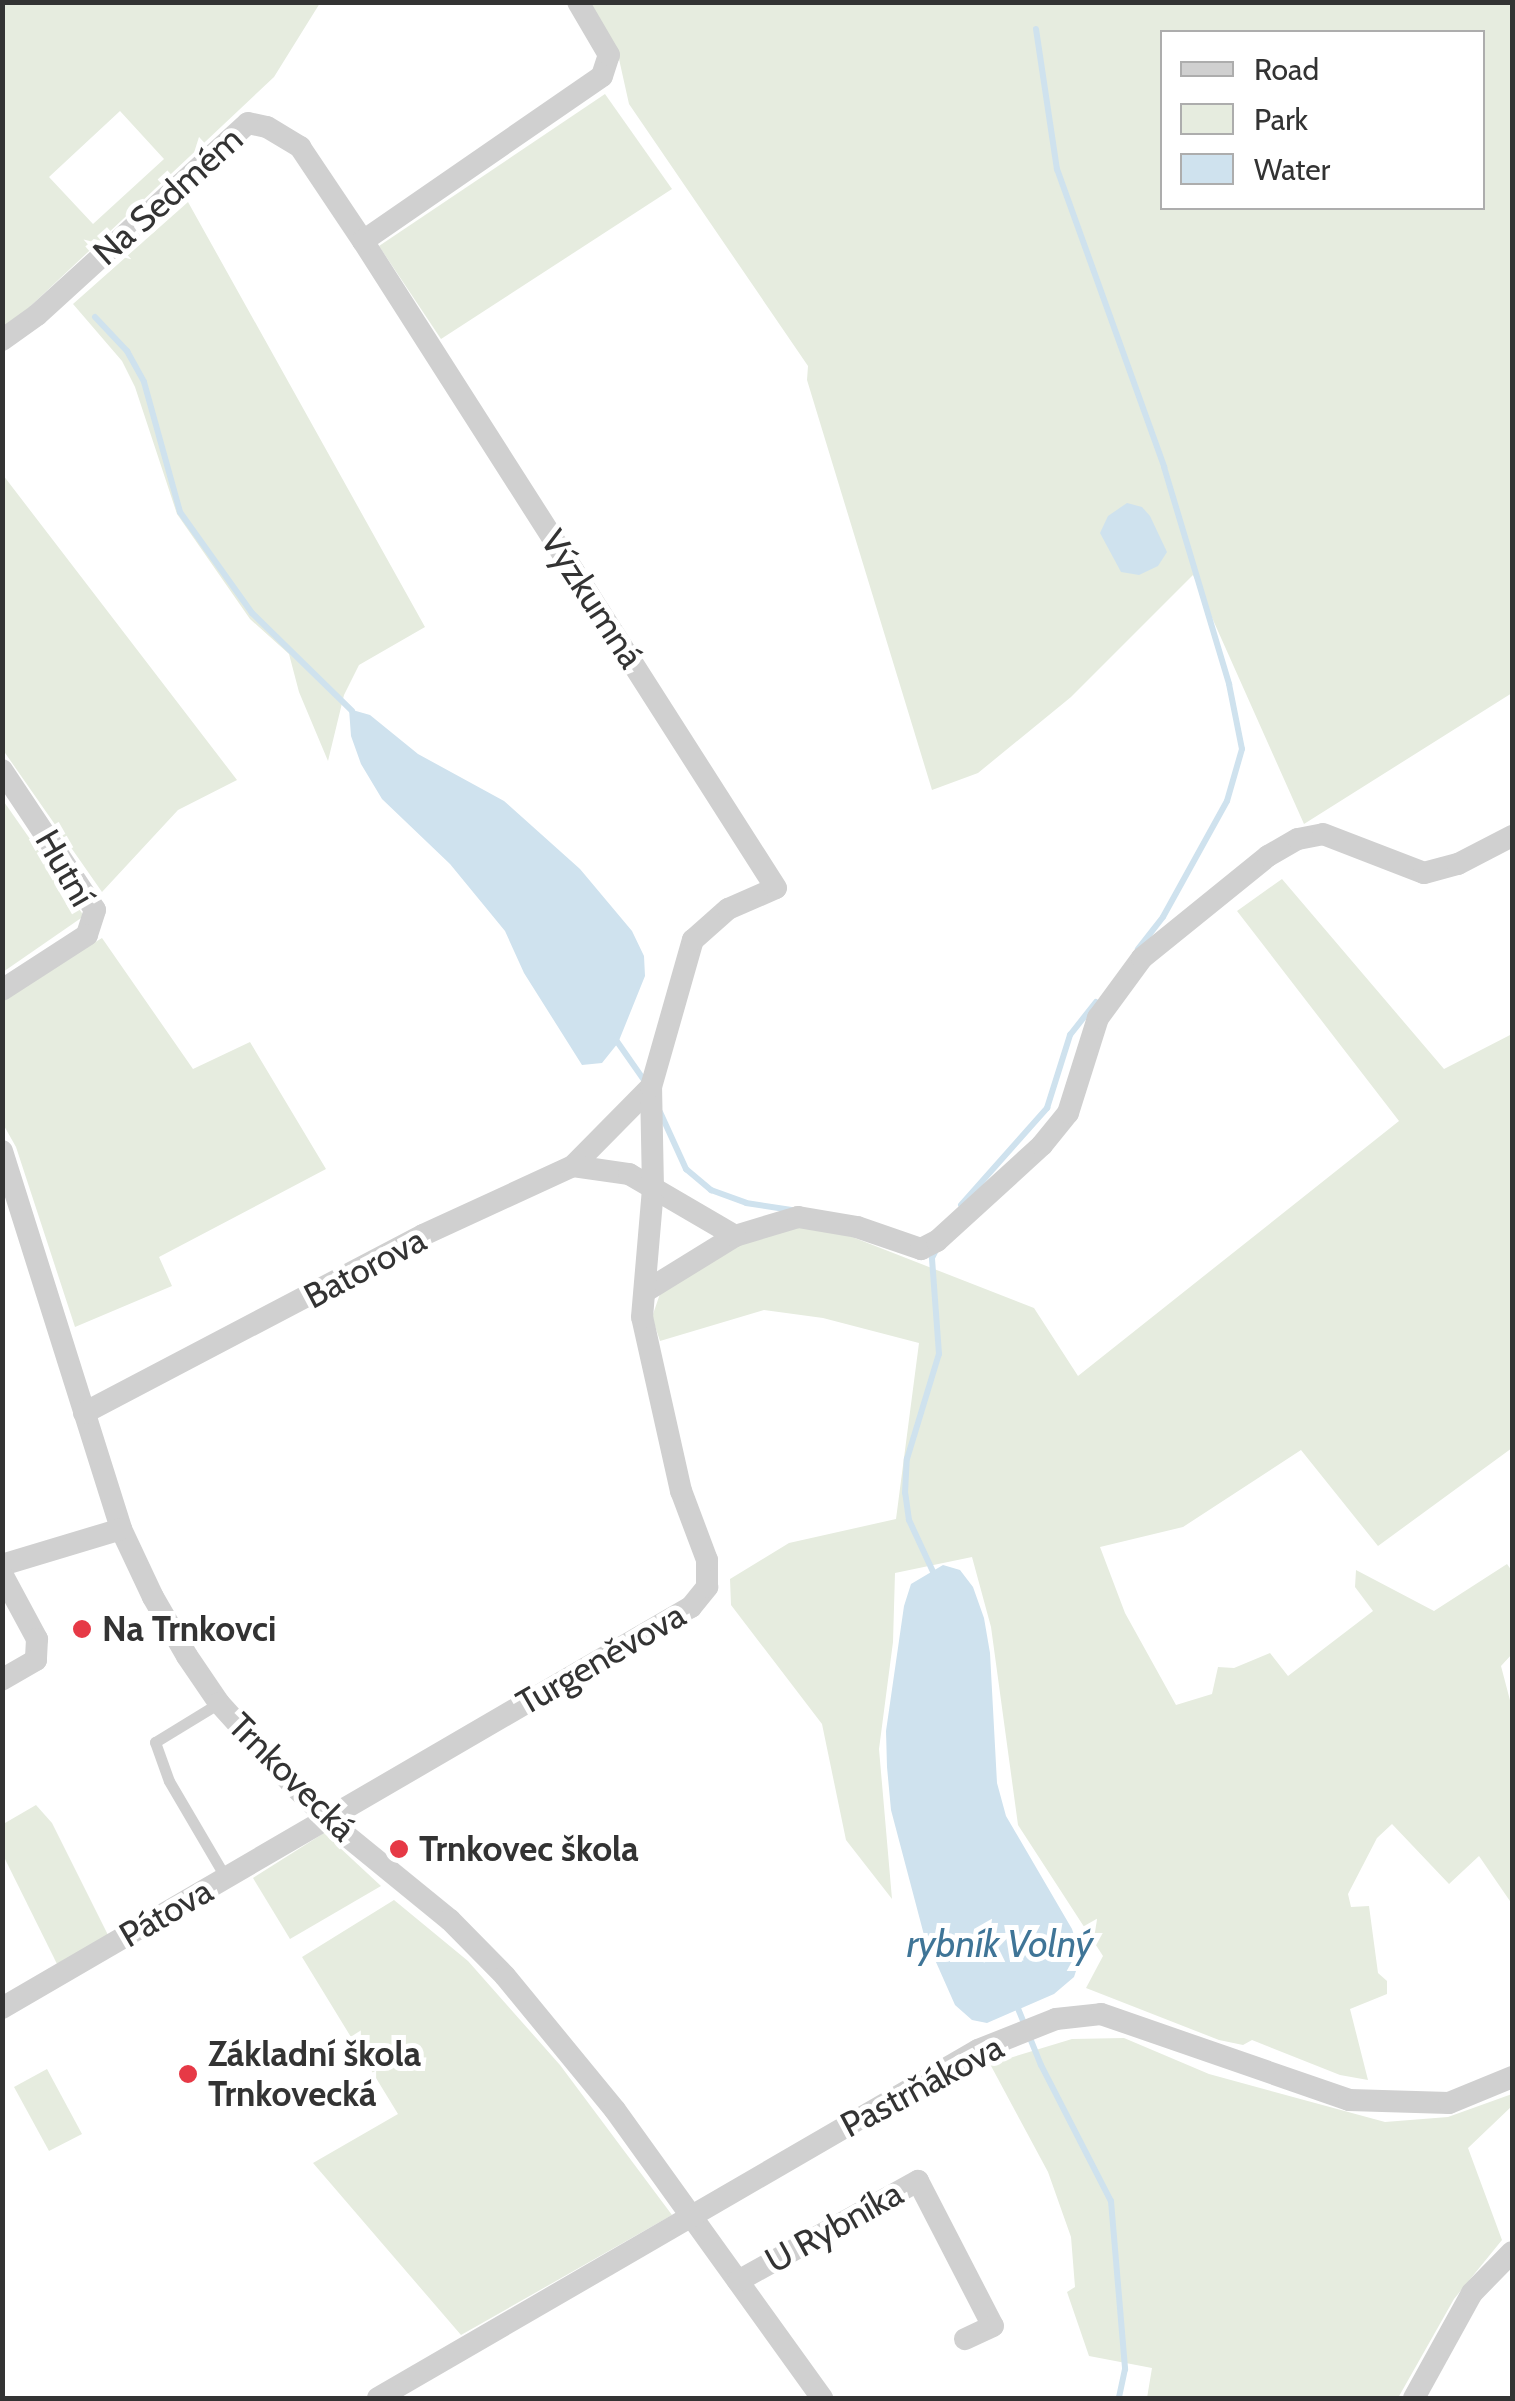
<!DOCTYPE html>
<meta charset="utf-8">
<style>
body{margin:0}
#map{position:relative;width:1515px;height:2401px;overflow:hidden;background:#fff;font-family:Cabin,sans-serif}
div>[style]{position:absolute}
.green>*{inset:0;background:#e6ecdf}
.water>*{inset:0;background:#cfe2ee}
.stream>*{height:6px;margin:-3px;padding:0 3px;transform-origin:3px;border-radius:3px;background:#cfe2ee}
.lane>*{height:11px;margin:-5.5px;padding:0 5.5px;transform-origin:5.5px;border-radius:5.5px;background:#d0d0d0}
.street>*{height:22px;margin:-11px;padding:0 11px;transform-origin:11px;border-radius:11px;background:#d0d0d0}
.dots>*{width:28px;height:28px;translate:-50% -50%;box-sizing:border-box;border:5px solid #fff;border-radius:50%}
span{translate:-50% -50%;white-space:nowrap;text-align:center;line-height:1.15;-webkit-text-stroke:10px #fff;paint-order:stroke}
.street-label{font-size:35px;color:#333}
.poi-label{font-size:35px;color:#333;font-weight:700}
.left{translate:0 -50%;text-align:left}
.water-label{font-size:38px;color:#3f7597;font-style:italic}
.frame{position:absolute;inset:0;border:5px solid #333;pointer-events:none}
.legend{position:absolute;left:1160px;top:30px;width:325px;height:180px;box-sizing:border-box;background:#fff;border:2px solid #adadad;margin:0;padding:12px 18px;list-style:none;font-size:30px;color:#333}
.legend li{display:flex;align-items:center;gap:20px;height:50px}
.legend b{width:50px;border:2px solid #adadad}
</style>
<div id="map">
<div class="green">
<div style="clip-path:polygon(evenodd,3px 3px,320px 3px,274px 77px,3px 332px,3px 3px,120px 111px,164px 159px,93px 224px,49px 177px,120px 111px)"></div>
<div style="clip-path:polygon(evenodd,590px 3px,1512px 3px,1512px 693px,1304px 824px,1193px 575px,1071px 697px,978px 773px,932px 790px,807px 380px,808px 366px,629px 104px,617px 50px,590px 3px,1162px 32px,1482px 32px,1482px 208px,1162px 208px,1162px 32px)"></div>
<div style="clip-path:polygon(605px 94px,672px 189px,441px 339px,379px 246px)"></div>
<div style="clip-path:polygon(188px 202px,425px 627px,359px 665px,344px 695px,328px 761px,299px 692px,289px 654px,250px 619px,177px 514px,135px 387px,122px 361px,73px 304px)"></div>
<div style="clip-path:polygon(3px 475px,237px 780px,178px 810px,102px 892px,3px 750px)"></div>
<div style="clip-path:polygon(2px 799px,84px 916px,3px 972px,2px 972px)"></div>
<div style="clip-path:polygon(1282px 879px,1444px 1069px,1512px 1034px,1512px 1448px,1378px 1546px,1301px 1450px,1183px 1527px,1100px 1547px,1125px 1613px,1176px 1705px,1212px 1694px,1218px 1667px,1234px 1668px,1270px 1653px,1288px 1676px,1373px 1611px,1355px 1587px,1356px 1570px,1434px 1611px,1507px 1564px,1512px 1571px,1512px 1654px,1501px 1666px,1512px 1708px,1512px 1904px,1479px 1856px,1449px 1884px,1392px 1824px,1377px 1838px,1348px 1894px,1351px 1907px,1369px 1906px,1378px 1973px,1387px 1981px,1387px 1994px,1350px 2009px,1368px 2080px,1340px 2075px,1252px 2040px,1243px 2045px,1219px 2040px,1086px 1988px,1103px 1956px,1018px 1825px,991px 1627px,972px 1557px,895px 1573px,893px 1642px,879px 1749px,892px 1899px,846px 1840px,822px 1724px,731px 1605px,730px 1579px,789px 1543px,896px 1519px,919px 1343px,823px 1318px,764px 1310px,660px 1341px,652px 1317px,662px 1288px,739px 1241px,802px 1225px,842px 1233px,1034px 1308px,1078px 1376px,1399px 1121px,1237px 911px)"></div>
<div style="clip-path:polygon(102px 938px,193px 1069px,250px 1042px,326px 1169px,159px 1257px,172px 1286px,75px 1327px,16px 1147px,3px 1124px,3px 998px)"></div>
<div style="clip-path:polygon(36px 1805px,52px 1823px,109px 1937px,58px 1966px,3px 1855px,5px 1823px)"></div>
<div style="clip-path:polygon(324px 1833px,381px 1886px,290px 1939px,253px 1878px)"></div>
<div style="clip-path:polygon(394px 1900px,468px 1961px,560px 2065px,672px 2215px,461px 2335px,313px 2163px,398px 2114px,302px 1957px)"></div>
<div style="clip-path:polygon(1124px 2038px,1209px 2074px,1385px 2122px,1448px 2117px,1512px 2094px,1512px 2106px,1468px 2148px,1502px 2240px,1454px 2299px,1398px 2398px,1147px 2398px,1152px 2368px,1089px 2356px,1067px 2292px,1075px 2287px,1071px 2237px,1048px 2172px,990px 2064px,1072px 2039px)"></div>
<div style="clip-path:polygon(47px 2069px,82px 2134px,49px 2151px,14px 2087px)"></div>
</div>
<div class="water">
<div style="clip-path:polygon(1127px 503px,1142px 507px,1150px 516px,1167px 552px,1158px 566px,1139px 575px,1121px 572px,1100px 533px,1108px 516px)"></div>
<div style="clip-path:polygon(349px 709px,370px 715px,418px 754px,504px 801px,580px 869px,632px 931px,644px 956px,645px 976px,618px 1043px,602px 1063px,582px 1065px,524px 973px,505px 931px,450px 864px,382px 799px,361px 764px,351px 736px)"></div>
<div style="clip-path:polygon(943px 1565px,960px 1570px,973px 1587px,984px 1618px,990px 1653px,997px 1783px,1006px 1816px,1072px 1929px,1081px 1956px,1074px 1977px,1054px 1994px,987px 2023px,972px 2020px,955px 2005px,924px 1935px,891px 1810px,887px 1767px,886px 1731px,904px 1606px,911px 1584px)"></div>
</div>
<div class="stream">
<div style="left:1036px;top:29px;width:142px;rotate:81.5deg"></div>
<div style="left:1057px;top:169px;width:317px;rotate:70.2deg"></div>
<div style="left:1164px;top:467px;width:227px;rotate:73.3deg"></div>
<div style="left:1229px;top:684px;width:66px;rotate:78.7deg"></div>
<div style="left:1242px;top:749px;width:54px;rotate:106.1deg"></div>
<div style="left:1227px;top:801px;width:132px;rotate:118.9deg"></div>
<div style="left:1163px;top:917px;width:41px;rotate:128deg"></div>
<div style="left:95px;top:317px;width:47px;rotate:46.7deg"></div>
<div style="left:127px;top:351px;width:35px;rotate:61deg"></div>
<div style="left:144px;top:382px;width:135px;rotate:74.5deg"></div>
<div style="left:180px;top:512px;width:124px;rotate:54.5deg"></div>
<div style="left:252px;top:613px;width:140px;rotate:44.4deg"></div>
<div style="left:616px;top:1040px;width:52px;rotate:55.1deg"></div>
<div style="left:660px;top:1112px;width:63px;rotate:65.5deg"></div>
<div style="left:686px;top:1169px;width:33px;rotate:40deg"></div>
<div style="left:711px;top:1190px;width:37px;rotate:20deg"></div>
<div style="left:746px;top:1203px;width:46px;rotate:8.8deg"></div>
<div style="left:961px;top:1205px;width:130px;rotate:-48.4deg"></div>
<div style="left:1047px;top:1108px;width:77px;rotate:-72.5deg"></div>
<div style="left:1070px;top:1035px;width:42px;rotate:-51.8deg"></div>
<div style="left:935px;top:1576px;width:62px;rotate:-114.9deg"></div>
<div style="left:909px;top:1520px;width:27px;rotate:-98deg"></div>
<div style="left:905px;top:1493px;width:34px;rotate:-87deg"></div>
<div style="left:907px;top:1459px;width:110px;rotate:-73.1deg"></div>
<div style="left:939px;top:1354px;width:96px;rotate:-94.2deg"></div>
<div style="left:932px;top:1258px;width:9px;rotate:-63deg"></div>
<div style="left:1017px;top:2006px;width:64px;rotate:67.9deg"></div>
<div style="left:1041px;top:2065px;width:153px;rotate:62.8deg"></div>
<div style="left:1111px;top:2201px;width:169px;rotate:85.2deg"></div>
<div style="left:1125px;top:2369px;width:30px;rotate:102deg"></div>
</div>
<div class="lane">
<div style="left:219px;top:1703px;width:75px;rotate:148.6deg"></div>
<div style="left:155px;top:1742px;width:41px;rotate:70.3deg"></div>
<div style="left:169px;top:1781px;width:113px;rotate:59.6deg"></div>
</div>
<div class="street">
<div style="left:2px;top:340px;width:43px;rotate:-35.5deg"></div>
<div style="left:37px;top:315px;width:285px;rotate:-42.3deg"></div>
<div style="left:248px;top:123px;width:19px;rotate:12deg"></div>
<div style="left:267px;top:127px;width:39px;rotate:31deg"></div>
<div style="left:300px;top:147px;width:113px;rotate:56.2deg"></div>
<div style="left:2px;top:770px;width:168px;rotate:56.4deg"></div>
<div style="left:95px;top:910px;width:26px;rotate:108deg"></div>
<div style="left:87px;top:935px;width:101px;rotate:147.1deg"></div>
<div style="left:2px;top:1151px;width:396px;rotate:72.5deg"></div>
<div style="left:121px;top:1529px;width:75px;rotate:64.8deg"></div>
<div style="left:153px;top:1597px;width:68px;rotate:60deg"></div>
<div style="left:187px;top:1656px;width:57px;rotate:55.8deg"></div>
<div style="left:219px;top:1703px;width:112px;rotate:47.9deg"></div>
<div style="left:294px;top:1786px;width:66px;rotate:43.8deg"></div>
<div style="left:342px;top:1832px;width:139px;rotate:39.2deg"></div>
<div style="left:450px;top:1920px;width:78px;rotate:45.5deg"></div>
<div style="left:505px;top:1976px;width:173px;rotate:50.6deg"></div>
<div style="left:615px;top:2110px;width:355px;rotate:54.3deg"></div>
<div style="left:573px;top:1166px;width:111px;rotate:-45.4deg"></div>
<div style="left:646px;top:1291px;width:105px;rotate:-31.7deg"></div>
<div style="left:735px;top:1236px;width:66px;rotate:-16.8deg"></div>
<div style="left:798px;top:1217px;width:60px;rotate:9.6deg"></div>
<div style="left:857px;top:1227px;width:68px;rotate:19deg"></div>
<div style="left:921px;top:1249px;width:18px;rotate:-27deg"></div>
<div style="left:937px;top:1241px;width:142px;rotate:-42.4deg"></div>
<div style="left:1042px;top:1145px;width:41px;rotate:-50.9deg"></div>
<div style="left:1068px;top:1113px;width:100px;rotate:-72.5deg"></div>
<div style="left:1098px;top:1018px;width:74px;rotate:-53.7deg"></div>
<div style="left:1142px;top:958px;width:162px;rotate:-39deg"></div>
<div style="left:1268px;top:856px;width:34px;rotate:-30deg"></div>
<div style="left:1298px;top:839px;width:25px;rotate:-11deg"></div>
<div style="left:1323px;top:834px;width:108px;rotate:21.1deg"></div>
<div style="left:1424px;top:873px;width:35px;rotate:-15deg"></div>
<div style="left:1458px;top:864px;width:61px;rotate:-27.4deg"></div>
<div style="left:84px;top:1413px;width:383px;rotate:-27.7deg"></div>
<div style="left:423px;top:1235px;width:165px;rotate:-24.7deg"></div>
<div style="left:573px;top:1166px;width:57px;rotate:8.1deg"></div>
<div style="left:629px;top:1174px;width:123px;rotate:30.3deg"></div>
<div style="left:2px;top:1565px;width:124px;rotate:-16.8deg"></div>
<div style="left:2px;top:1574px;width:74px;rotate:61.7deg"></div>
<div style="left:37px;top:1639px;width:21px;rotate:93deg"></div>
<div style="left:36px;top:1660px;width:39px;rotate:150deg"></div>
<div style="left:2px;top:2008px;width:797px;rotate:-30.2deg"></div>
<div style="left:691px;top:1607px;width:26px;rotate:-51deg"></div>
<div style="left:707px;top:1587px;width:27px;rotate:-90deg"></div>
<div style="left:707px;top:1560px;width:74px;rotate:-110.6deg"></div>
<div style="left:681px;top:1491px;width:178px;rotate:-102.6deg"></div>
<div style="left:642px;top:1317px;width:128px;rotate:-85.1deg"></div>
<div style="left:653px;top:1189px;width:102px;rotate:-91.1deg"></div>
<div style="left:651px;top:1087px;width:153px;rotate:-74.1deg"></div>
<div style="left:693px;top:940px;width:47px;rotate:-41.5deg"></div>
<div style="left:728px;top:909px;width:52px;rotate:-23.6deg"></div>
<div style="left:776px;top:888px;width:768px;rotate:-122.55deg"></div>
<div style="left:363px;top:241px;width:290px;rotate:-34.6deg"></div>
<div style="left:602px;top:76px;width:22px;rotate:-72deg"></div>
<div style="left:609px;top:55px;width:61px;rotate:-120.3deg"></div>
<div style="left:738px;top:2281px;width:206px;rotate:-29.1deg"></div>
<div style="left:918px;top:2181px;width:163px;rotate:62.7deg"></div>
<div style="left:993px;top:2326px;width:31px;rotate:155deg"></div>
<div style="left:378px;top:2398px;width:694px;rotate:-30.11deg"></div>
<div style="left:978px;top:2050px;width:84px;rotate:-21.7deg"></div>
<div style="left:1056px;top:2019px;width:45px;rotate:-6.3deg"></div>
<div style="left:1101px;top:2014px;width:262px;rotate:19.1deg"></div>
<div style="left:1349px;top:2100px;width:100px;rotate:1.7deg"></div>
<div style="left:1449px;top:2103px;width:68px;rotate:-22.4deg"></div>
<div style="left:1414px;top:2398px;width:120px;rotate:-61.1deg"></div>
<div style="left:1472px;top:2293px;width:57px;rotate:-45.7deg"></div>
</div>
<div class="dots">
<div style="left:82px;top:1629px;background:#e63946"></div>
<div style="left:399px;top:1849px;background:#e63946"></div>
<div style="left:188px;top:2074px;background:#e63946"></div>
</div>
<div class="street-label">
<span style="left:168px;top:196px;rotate:-42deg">Na Sedmém</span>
<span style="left:592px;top:599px;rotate:57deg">Výzkumná</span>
<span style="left:65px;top:868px;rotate:60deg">Hutní</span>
<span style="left:365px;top:1268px;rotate:-28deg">Batorova</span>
<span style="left:601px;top:1659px;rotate:-30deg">Turgeněvova</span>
<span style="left:292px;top:1777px;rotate:45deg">Trnkovecká</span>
<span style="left:166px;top:1913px;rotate:-30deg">Pátova</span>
<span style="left:922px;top:2086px;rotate:-28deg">Pastrňákova</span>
<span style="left:834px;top:2227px;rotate:-29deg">U Rybníka</span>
</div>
<div class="poi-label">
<span class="left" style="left:102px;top:1629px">Na Trnkovci</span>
<span class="left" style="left:419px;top:1849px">Trnkovec škola</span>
<span class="left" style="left:208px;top:2074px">Základní škola<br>Trnkovecká</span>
</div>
<div class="water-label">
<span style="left:1000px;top:1944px">rybník Volný</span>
</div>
<div class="frame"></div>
<ul class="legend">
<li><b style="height:12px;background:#d0d0d0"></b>Road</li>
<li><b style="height:28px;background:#e6ecdf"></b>Park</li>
<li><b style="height:28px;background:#cfe2ee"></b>Water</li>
</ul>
</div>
